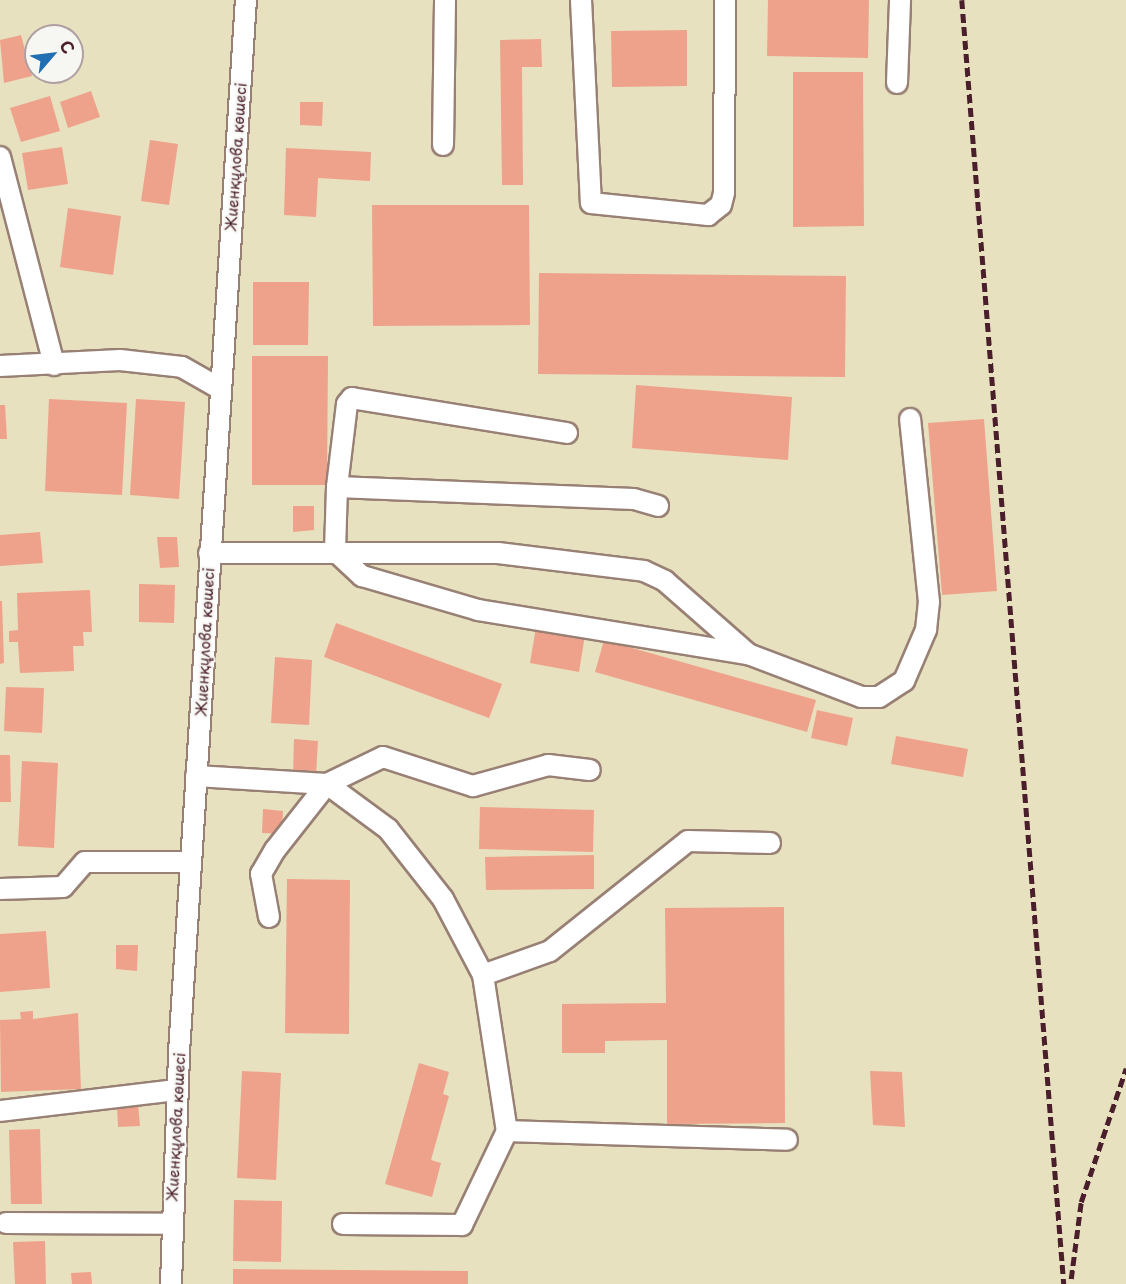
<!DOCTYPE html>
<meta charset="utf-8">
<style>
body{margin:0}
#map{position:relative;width:1126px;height:1284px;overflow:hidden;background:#e7e1bf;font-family:"Playpen Sans",sans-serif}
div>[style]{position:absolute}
.building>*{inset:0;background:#efa28b}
.roads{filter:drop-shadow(2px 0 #988075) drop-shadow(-2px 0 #988075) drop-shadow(0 2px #988075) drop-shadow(0 -2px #988075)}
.minor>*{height:20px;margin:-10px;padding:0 10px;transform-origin:10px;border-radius:10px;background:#fff}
.rail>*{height:4.5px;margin-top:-2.25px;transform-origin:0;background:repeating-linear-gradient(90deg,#4a1f2b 0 9px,transparent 0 13.5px)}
span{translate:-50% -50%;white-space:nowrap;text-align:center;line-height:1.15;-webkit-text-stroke:4.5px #f6f6f2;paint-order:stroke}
.street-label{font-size:15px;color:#4a1f2b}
.north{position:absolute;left:24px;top:24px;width:60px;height:60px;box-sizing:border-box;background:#f6f6f2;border:2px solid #b1a0a2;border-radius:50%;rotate:62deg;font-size:16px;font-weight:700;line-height:24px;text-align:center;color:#4a1f2b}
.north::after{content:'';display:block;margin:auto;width:21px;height:27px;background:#1f6fb2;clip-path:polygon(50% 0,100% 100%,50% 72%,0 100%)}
</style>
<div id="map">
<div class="building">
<div style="clip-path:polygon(768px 0,869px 0,868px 58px,767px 56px)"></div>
<div style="clip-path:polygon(687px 30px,687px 86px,612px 87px,611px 31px)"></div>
<div style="clip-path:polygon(21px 35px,32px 76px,4px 83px,0 40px)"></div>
<div style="clip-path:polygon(541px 39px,542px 67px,522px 67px,523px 185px,502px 185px,500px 40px)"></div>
<div style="clip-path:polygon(793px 72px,863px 72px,864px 226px,793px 227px)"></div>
<div style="clip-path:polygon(91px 91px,100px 117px,68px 128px,60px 102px)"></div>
<div style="clip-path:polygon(50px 96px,60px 131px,21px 142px,10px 108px)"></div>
<div style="clip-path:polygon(300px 102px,323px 102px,322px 126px,300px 125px)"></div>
<div style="clip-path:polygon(150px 140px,178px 144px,169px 205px,141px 201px)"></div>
<div style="clip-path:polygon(62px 147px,68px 184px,28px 190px,22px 153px)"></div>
<div style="clip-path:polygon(286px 148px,371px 152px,370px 181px,318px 178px,316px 217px,284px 215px)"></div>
<div style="clip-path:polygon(372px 205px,529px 205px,530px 325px,373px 326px)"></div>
<div style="clip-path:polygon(68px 208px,121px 216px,113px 275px,60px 267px)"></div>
<div style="clip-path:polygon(539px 273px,846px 276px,845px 377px,538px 374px)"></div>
<div style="clip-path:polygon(253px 282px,309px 282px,308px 345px,253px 345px)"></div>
<div style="clip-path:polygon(252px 356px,328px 356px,327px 485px,252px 485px)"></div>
<div style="clip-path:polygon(636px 385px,792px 397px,788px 460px,632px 448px)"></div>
<div style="clip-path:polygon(49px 399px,127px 403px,122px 495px,45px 491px)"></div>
<div style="clip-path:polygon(136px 399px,185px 402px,179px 499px,130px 495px)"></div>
<div style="clip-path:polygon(0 405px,5px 405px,7px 439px,0 439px)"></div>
<div style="clip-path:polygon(984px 419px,997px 591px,942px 595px,928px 423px)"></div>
<div style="clip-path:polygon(293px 506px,314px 506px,314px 530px,293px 532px)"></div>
<div style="clip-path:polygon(40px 532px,43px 563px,0 566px,0 535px)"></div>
<div style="clip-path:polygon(157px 537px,177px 537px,179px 567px,160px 568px)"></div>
<div style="clip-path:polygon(139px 584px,175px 585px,174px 623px,139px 622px)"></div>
<div style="clip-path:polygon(90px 590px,92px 632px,83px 632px,84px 646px,73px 646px,74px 671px,20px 673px,18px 642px,9px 642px,9px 631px,18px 630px,17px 593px)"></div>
<div style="clip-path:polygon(0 601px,2px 601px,4px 663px,0 664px)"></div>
<div style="clip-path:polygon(336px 623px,502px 684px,489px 718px,324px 657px)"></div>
<div style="clip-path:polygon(536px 627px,585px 635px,579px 672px,530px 663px)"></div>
<div style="clip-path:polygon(604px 640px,816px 700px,807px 732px,595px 672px)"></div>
<div style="clip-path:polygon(275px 657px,312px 660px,309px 725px,271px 723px)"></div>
<div style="clip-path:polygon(6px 687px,44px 688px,42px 733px,4px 731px)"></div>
<div style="clip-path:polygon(817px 710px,853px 718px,847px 746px,811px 738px)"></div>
<div style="clip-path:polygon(896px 736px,968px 749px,963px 777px,891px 764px)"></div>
<div style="clip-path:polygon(294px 739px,318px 741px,316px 776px,293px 775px)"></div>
<div style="clip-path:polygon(0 755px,10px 755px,11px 802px,0 802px)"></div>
<div style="clip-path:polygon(22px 761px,58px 763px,54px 848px,18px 846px)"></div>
<div style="clip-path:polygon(480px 807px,594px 810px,593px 852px,479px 849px)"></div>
<div style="clip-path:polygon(263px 809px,283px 811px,282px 834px,262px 833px)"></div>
<div style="clip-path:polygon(594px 855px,594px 889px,486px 890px,485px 857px)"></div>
<div style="clip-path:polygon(287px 879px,350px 880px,349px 1034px,285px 1033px)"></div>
<div style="clip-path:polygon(784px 907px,785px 1123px,667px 1124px,667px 1040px,605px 1041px,605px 1053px,562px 1053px,562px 1004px,666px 1003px,665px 908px)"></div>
<div style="clip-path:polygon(46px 931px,50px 988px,0 992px,0 934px)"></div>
<div style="clip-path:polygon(116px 945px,138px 945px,137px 971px,116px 969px)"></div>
<div style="clip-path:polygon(33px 1011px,33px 1019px,78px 1013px,81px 1089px,1px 1092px,0 1020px,21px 1019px,20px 1012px)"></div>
<div style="clip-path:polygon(419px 1063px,449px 1072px,443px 1094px,449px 1096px,431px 1160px,441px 1163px,432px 1197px,385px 1184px)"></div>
<div style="clip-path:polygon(242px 1071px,281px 1073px,276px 1180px,237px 1178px)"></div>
<div style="clip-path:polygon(870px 1071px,902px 1072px,905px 1127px,873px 1125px)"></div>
<div style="clip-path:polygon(138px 1104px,140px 1126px,118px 1127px,117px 1105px)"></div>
<div style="clip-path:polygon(40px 1129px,42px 1204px,11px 1204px,9px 1130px)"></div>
<div style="clip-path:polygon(234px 1200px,282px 1201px,281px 1262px,233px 1261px)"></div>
<div style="clip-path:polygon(45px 1241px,46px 1284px,15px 1284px,13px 1242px)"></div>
<div style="clip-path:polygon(233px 1269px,468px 1271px,468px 1284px,233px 1284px)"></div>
<div style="clip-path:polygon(91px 1272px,92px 1284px,72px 1284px,71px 1273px)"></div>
</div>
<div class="roads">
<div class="minor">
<div style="left:581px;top:0;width:203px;rotate:87.2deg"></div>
<div style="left:591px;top:203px;width:118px;rotate:5.9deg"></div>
<div style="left:708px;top:215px;width:16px;rotate:-38deg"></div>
<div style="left:721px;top:205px;width:12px;rotate:-76deg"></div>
<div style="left:724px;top:193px;width:193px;rotate:-89.7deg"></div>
<div style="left:897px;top:83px;width:83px;rotate:-87.9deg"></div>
<div style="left:443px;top:145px;width:145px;rotate:-89.2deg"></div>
<div style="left:0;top:157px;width:215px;rotate:75.4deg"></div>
<div style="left:0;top:366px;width:120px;rotate:-2.9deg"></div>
<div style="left:120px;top:360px;width:62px;rotate:6.4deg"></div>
<div style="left:182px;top:367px;width:43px;rotate:29.6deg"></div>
<div style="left:567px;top:433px;width:218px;rotate:-170.8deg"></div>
<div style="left:352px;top:398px;width:8px;rotate:130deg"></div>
<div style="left:347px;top:404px;width:84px;rotate:96.9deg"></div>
<div style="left:337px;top:487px;width:64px;rotate:91.8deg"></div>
<div style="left:335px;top:551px;width:37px;rotate:43deg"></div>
<div style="left:362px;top:576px;width:121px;rotate:16.3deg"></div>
<div style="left:478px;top:610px;width:274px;rotate:9.3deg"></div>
<div style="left:337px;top:487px;width:297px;rotate:2.3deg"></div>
<div style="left:634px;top:499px;width:25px;rotate:16deg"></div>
<div style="left:209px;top:553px;width:289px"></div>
<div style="left:498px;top:553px;width:147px;rotate:7deg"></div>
<div style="left:644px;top:571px;width:23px;rotate:25deg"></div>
<div style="left:665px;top:581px;width:111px;rotate:41.3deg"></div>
<div style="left:748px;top:654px;width:121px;rotate:20.8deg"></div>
<div style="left:861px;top:697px;width:18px"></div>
<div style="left:879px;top:697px;width:30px;rotate:-33deg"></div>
<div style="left:904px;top:681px;width:56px;rotate:-66.7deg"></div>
<div style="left:926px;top:630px;width:28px;rotate:-84deg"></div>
<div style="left:929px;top:602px;width:184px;rotate:-95.9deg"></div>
<div style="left:196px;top:776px;width:131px;rotate:3.5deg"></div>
<div style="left:327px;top:784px;width:76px;rotate:36.4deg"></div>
<div style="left:388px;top:829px;width:89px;rotate:51.8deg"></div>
<div style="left:443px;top:899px;width:86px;rotate:62.2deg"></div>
<div style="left:483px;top:975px;width:158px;rotate:81.3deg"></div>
<div style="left:507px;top:1131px;width:280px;rotate:1.8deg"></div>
<div style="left:0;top:889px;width:63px;rotate:-1.8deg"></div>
<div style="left:63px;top:887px;width:33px;rotate:-49deg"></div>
<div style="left:85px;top:862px;width:106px"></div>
<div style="left:269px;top:917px;width:44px;rotate:-100.5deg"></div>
<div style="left:261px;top:874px;width:28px;rotate:-60deg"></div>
<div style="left:275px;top:850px;width:84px;rotate:-51.8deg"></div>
<div style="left:327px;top:784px;width:62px;rotate:-25.7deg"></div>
<div style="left:383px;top:757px;width:95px;rotate:17.9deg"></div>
<div style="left:473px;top:786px;width:78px;rotate:-15.6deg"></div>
<div style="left:548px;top:765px;width:42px;rotate:6.8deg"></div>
<div style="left:483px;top:975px;width:71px;rotate:-19.7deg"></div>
<div style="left:550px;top:951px;width:176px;rotate:-38.6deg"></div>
<div style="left:688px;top:841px;width:82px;rotate:1.4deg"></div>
<div style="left:0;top:1111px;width:178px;rotate:-6.8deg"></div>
<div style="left:6px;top:1223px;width:165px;rotate:0.3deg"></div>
<div style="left:343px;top:1224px;width:119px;rotate:0.5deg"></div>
<div style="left:462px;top:1225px;width:104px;rotate:-64.4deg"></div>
<div style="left:171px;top:1284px;width:232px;rotate:-88deg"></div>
<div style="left:179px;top:1052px;width:1054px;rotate:-86.36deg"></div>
</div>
</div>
<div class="rail">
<div style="left:962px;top:0;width:1288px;rotate:85.46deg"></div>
<div style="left:1071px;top:1279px;width:78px;rotate:-82.6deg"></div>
<div style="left:1081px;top:1202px;width:141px;rotate:-71.4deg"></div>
</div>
<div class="street-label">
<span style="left:235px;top:157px;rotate:-86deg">Жиенқұлова көшесі</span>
<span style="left:204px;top:642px;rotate:-87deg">Жиенқұлова көшесі</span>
<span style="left:175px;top:1127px;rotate:-87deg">Жиенқұлова көшесі</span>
</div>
<div class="north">С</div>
</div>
